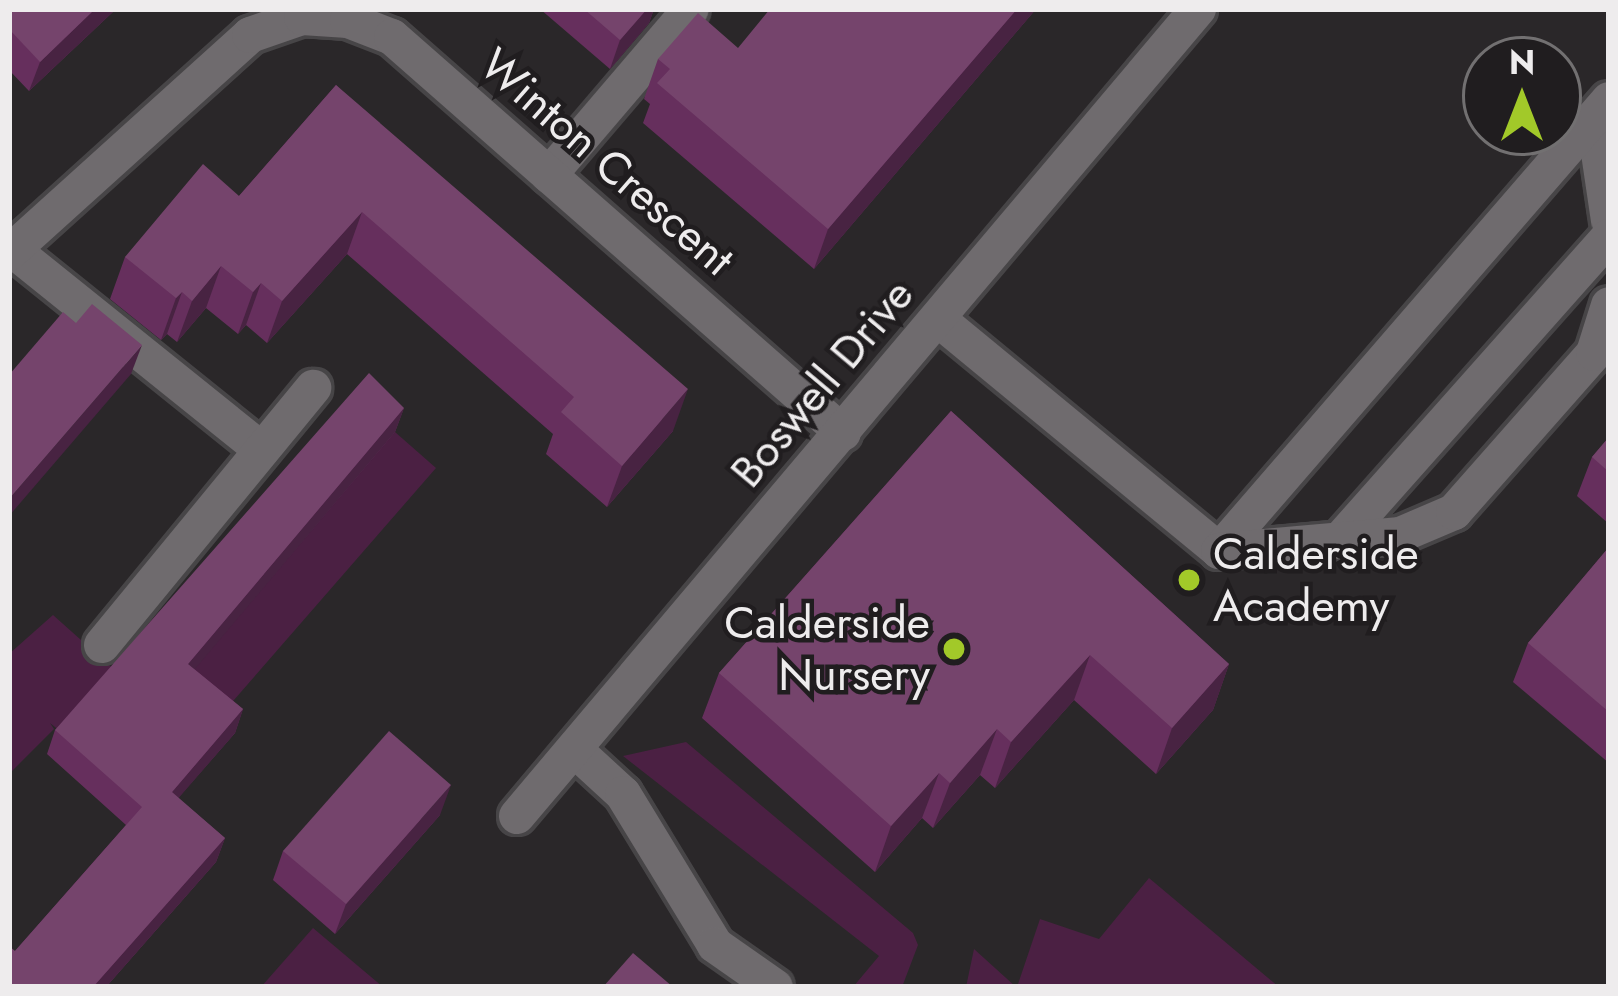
<!DOCTYPE html>
<style>
body{margin:0}
#map{position:relative;width:1618px;height:996px;overflow:hidden;background:#2a2729;font-family:Jost,sans-serif}
div>[style]{position:absolute}
.green>*{inset:0;background:#4b2043}
.roads{filter:drop-shadow(3px 0 #474547) drop-shadow(-3px 0 #474547) drop-shadow(0 3px #474547) drop-shadow(0 -3px #474547)}
.lane>*{height:36px;margin:-18px;padding:0 18px;transform-origin:18px;border-radius:18px;background:#6f6b6e}
.street>*{height:36px;margin:-18px;padding:0 18px;transform-origin:18px;border-radius:18px;background:#6f6b6e}
.wall>*{inset:0;background:#662f5d}
.shaded-wall>*{inset:0;background:#482342}
.building>*{inset:0;background:#75446c}
.dots>*{width:33px;height:33px;translate:-50% -50%;box-sizing:border-box;border:6px solid #201d1f;border-radius:50%}
span{translate:-50% -50%;white-space:nowrap;text-align:center;line-height:1.15;-webkit-text-stroke:9px #201d1f;paint-order:stroke}
.street-label{font-size:45px;color:#eeeced}
.poi-label{font-size:45px;color:#eeeced}
.left{translate:0 -50%;text-align:left}
.right{translate:-100% -50%;text-align:right}
.frame{position:absolute;inset:0;border:12px solid #eeeced;pointer-events:none}
.north{position:absolute;left:1462px;top:36px;width:120px;height:120px;box-sizing:border-box;background:#201d1f;border:3px solid #727071;border-radius:50%;rotate:0deg;font-size:33px;font-weight:700;line-height:48px;text-align:center;color:#eeeced}
.north::after{content:'';display:block;margin:auto;width:42px;height:54px;background:#a2c929;clip-path:polygon(50% 0,100% 100%,50% 72%,0 100%)}
</style>
<div id="map">
<div class="green">
<div style="clip-path:polygon(395px 432px,436px 468px,146px 801px,50px 723px,54px 729px,9px 774px,9px 654px,53px 615px,118px 673px)"></div>
<div style="clip-path:polygon(686px 742px,913px 933px,918px 945px,902px 987px,853px 987px,879px 956px,623px 756px)"></div>
<div style="clip-path:polygon(1149px 878px,1279px 987px,1017px 987px,1040px 919px,1099px 939px)"></div>
<div style="clip-path:polygon(313px 928px,383px 987px,261px 987px)"></div>
<div style="clip-path:polygon(974px 949px,1016px 987px,1017px 987px,966px 987px)"></div>
</div>
<div class="roads">
<div class="lane">
<div style="left:1594px;top:119px;width:102px;rotate:81.6deg"></div>
<div style="left:549px;top:175px;width:218px;rotate:-49.5deg"></div>
<div style="left:13px;top:250px;width:319px;rotate:38.8deg"></div>
<div style="left:938px;top:319px;width:364px;rotate:39.5deg"></div>
<div style="left:1219px;top:551px;width:596px;rotate:-49.15deg"></div>
<div style="left:1339px;top:541px;width:407px;rotate:-48.4deg"></div>
<div style="left:1219px;top:551px;width:182px;rotate:-5.1deg"></div>
<div style="left:1400px;top:535px;width:59px;rotate:-23.1deg"></div>
<div style="left:1454px;top:512px;width:212px;rotate:-48.6deg"></div>
<div style="left:1594px;top:353px;width:50px;rotate:-72.6deg"></div>
<div style="left:102px;top:645px;width:333px;rotate:-50.6deg"></div>
<div style="left:575px;top:750px;width:65px;rotate:42.5deg"></div>
<div style="left:623px;top:794px;width:177px;rotate:58.6deg"></div>
<div style="left:715px;top:945px;width:73px;rotate:35deg"></div>
</div>
<div class="street">
<div style="left:9px;top:253px;width:325px;rotate:-42.1deg"></div>
<div style="left:250px;top:35px;width:55px;rotate:-19.1deg"></div>
<div style="left:302px;top:17px;width:46px;rotate:3.7deg"></div>
<div style="left:348px;top:20px;width:47px;rotate:21.1deg"></div>
<div style="left:392px;top:37px;width:600px;rotate:41.28deg"></div>
<div style="left:517px;top:816px;width:1056px;rotate:-49.84deg"></div>
</div>
</div>
<div class="wall">
<div style="clip-path:polygon(9px 9px,116px 9px,29px 91px,9px 70px)"></div>
<div style="clip-path:polygon(540px 9px,654px 9px,649px 23px,610px 69px)"></div>
<div style="clip-path:polygon(1036px 9px,814px 269px,643px 123px,650px 104px,644px 99px,658px 59px)"></div>
<div style="clip-path:polygon(336px 85px,673px 431px,607px 507px,546px 454px,553px 434px,347px 254px,267px 343px,246px 325px,238px 334px,206px 308px,177px 342px,167px 334px,161px 340px,110px 299px,125px 257px,239px 196px)"></div>
<div style="clip-path:polygon(404px 408px,395px 432px,194px 669px,243px 709px,235px 733px,178px 798px,225px 838px,216px 862px,106px 987px,9px 987px,15px 951px,126px 825px,47px 754px,55px 730px)"></div>
<div style="clip-path:polygon(951px 411px,1229px 664px,1213px 710px,1156px 774px,1074px 700px,995px 788px,980px 775px,933px 828px,922px 818px,875px 872px,702px 718px,719px 673px)"></div>
<div style="clip-path:polygon(1609px 437px,1609px 524px,1577px 496px,1592px 457px)"></div>
<div style="clip-path:polygon(1609px 547px,1609px 763px,1513px 682px,1528px 643px)"></div>
<div style="clip-path:polygon(440px 815px,335px 934px,273px 880px,283px 851px)"></div>
</div>
<div class="shaded-wall">
<div style="clip-path:polygon(95px 9px,116px 9px,29px 91px,40px 62px)"></div>
<div style="clip-path:polygon(647px 9px,654px 9px,649px 23px,610px 69px,620px 40px)"></div>
<div style="clip-path:polygon(1017px 9px,1036px 9px,814px 269px,828px 229px)"></div>
<div style="clip-path:polygon(362px 212px,347px 254px,267px 343px,282px 301px)"></div>
<div style="clip-path:polygon(221px 266px,206px 308px,177px 342px,192px 301px)"></div>
<div style="clip-path:polygon(261px 283px,246px 325px,238px 334px,253px 292px)"></div>
<div style="clip-path:polygon(182px 292px,167px 334px,161px 340px,176px 298px)"></div>
<div style="clip-path:polygon(142px 345px,131px 374px,9px 516px,9px 499px)"></div>
<div style="clip-path:polygon(688px 389px,673px 431px,607px 507px,622px 466px)"></div>
<div style="clip-path:polygon(404px 408px,395px 432px,179px 688px,188px 664px)"></div>
<div style="clip-path:polygon(1090px 655px,1074px 700px,995px 788px,1011px 742px)"></div>
<div style="clip-path:polygon(1229px 664px,1213px 710px,1156px 774px,1172px 728px)"></div>
<div style="clip-path:polygon(243px 709px,235px 733px,163px 816px,172px 792px)"></div>
<div style="clip-path:polygon(997px 729px,980px 775px,933px 828px,950px 783px)"></div>
<div style="clip-path:polygon(939px 773px,922px 818px,875px 872px,891px 826px)"></div>
<div style="clip-path:polygon(451px 785px,440px 815px,335px 934px,346px 904px)"></div>
<div style="clip-path:polygon(225px 838px,216px 862px,106px 987px,93px 987px)"></div>
</div>
<div class="building">
<div style="clip-path:polygon(9px 9px,95px 9px,40px 62px,9px 29px)"></div>
<div style="clip-path:polygon(584px 9px,647px 9px,620px 40px)"></div>
<div style="clip-path:polygon(770px 9px,1017px 9px,828px 229px,657px 83px,670px 69px,658px 59px,698px 13px,738px 48px)"></div>
<div style="clip-path:polygon(336px 85px,688px 389px,622px 466px,561px 412px,574px 397px,362px 212px,282px 301px,261px 283px,253px 292px,221px 266px,192px 301px,182px 292px,176px 298px,125px 257px,203px 164px,239px 196px)"></div>
<div style="clip-path:polygon(92px 304px,142px 345px,9px 499px,9px 375px,63px 312px,76px 323px)"></div>
<div style="clip-path:polygon(369px 373px,404px 408px,188px 664px,243px 709px,172px 792px,225px 838px,93px 987px,9px 987px,9px 946px,15px 951px,142px 807px,55px 730px)"></div>
<div style="clip-path:polygon(951px 411px,1229px 664px,1172px 728px,1090px 655px,1011px 742px,997px 729px,950px 783px,939px 773px,891px 826px,719px 673px)"></div>
<div style="clip-path:polygon(1609px 437px,1609px 472px,1592px 457px)"></div>
<div style="clip-path:polygon(1609px 547px,1609px 712px,1528px 643px)"></div>
<div style="clip-path:polygon(389px 731px,451px 785px,346px 904px,283px 851px)"></div>
<div style="clip-path:polygon(633px 953px,673px 987px,603px 987px)"></div>
</div>
<div class="dots">
<div style="left:1189px;top:580px;background:#a2c929"></div>
<div style="left:954px;top:649px;background:#a2c929"></div>
</div>
<div class="street-label">
<span style="left:607px;top:162px;rotate:41deg">Winton Crescent</span>
<span style="left:822px;top:383px;rotate:-50deg">Boswell Drive</span>
</div>
<div class="poi-label">
<span class="left" style="left:1213px;top:580px">Calderside<br>Academy</span>
<span class="right" style="left:930px;top:649px">Calderside<br>Nursery</span>
</div>
<div class="frame"></div>
<div class="north">N</div>
</div>
